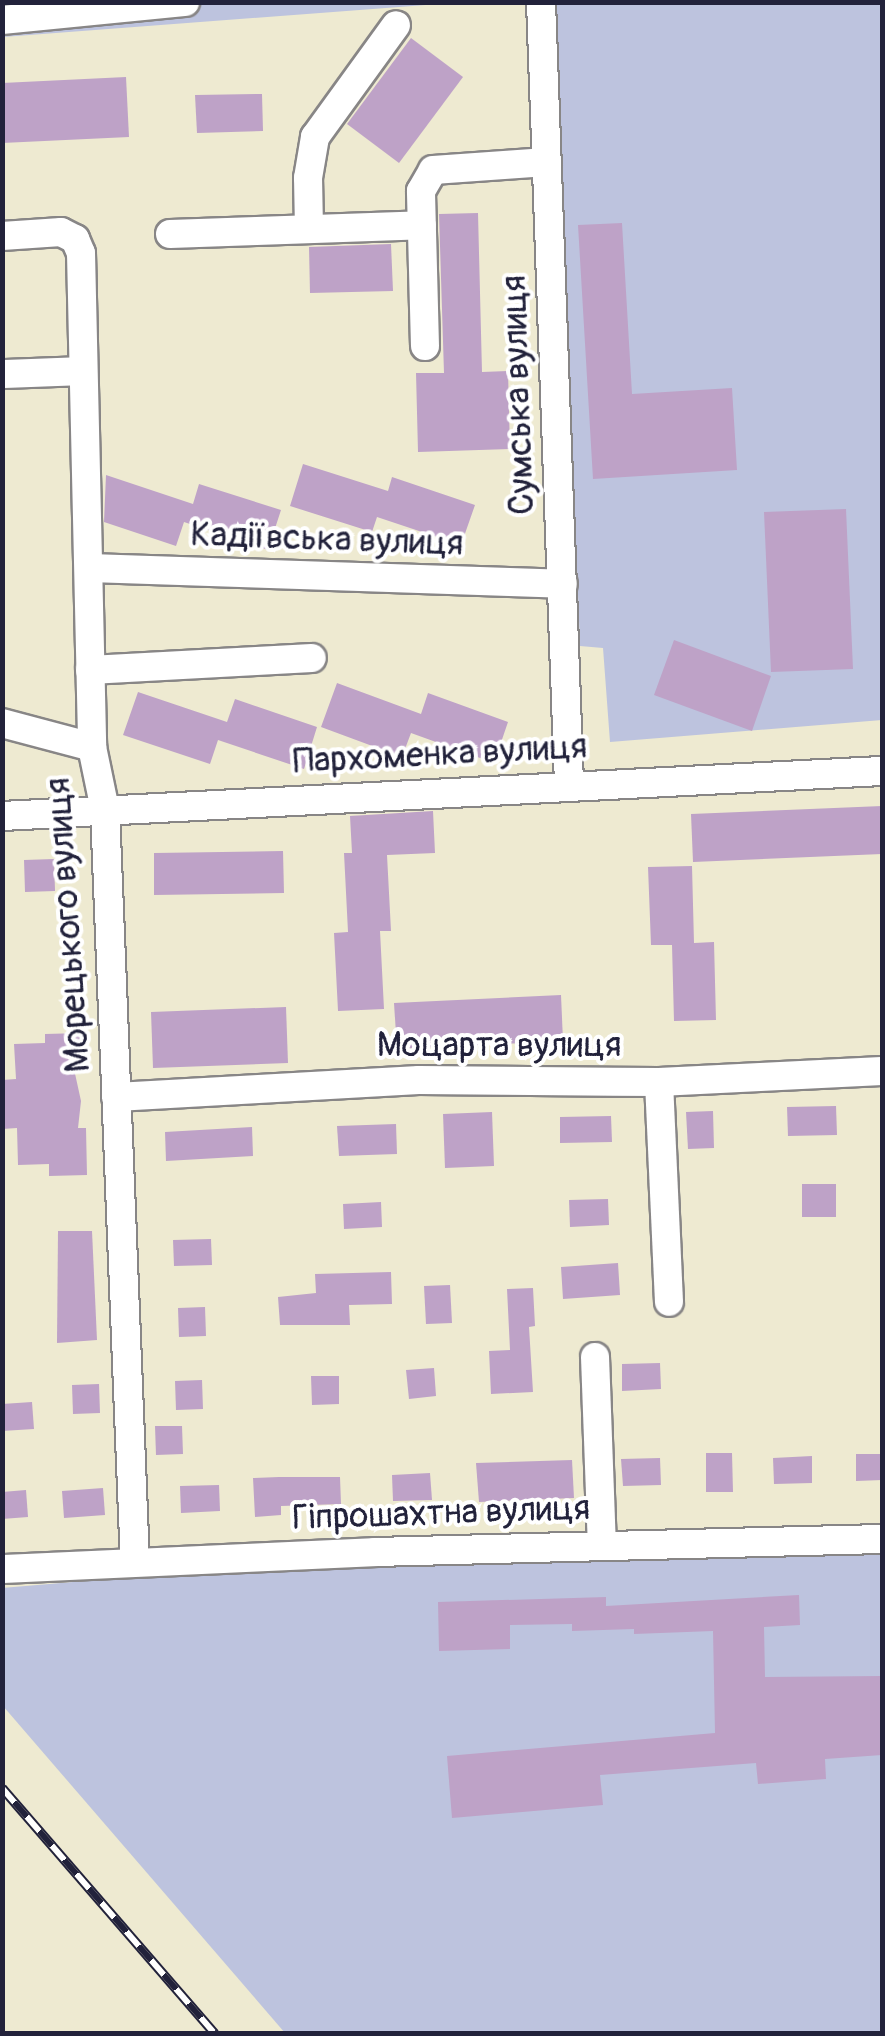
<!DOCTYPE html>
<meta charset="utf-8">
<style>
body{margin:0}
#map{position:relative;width:885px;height:2036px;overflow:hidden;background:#eeead1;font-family:Pangolin,sans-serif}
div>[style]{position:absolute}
.industrial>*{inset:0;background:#bdc3de}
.building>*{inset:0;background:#bea2c7}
.roads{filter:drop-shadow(2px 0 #888686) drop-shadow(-2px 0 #888686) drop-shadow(0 2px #888686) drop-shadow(0 -2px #888686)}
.minor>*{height:28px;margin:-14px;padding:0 14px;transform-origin:14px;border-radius:14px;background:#fff}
.rail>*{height:10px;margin-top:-5px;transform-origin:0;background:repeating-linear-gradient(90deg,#fff 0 19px,#22223b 0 38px);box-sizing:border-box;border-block:2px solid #22223b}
span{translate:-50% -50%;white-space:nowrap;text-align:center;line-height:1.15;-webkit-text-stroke:8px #fff;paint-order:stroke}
.street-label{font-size:35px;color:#22223b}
.frame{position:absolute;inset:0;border:5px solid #22223b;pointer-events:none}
</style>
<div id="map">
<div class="industrial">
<div style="clip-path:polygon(3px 3px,452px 3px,3px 37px)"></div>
<div style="clip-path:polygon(555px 3px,882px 3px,882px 720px,610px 742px,603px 648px,580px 646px)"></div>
<div style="clip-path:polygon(882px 1551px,882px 2033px,285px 2033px,3px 1706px,2px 1588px,238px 1568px)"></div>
</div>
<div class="building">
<div style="clip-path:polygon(411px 38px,463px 77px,399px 163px,347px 124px)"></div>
<div style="clip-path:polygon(126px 77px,129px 137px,2px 143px,2px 83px)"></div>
<div style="clip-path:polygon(262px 94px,263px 131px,197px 133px,195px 95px)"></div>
<div style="clip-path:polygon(478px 213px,482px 372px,508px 371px,510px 449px,418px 452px,416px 373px,444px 373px,439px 214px)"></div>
<div style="clip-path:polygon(622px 223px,632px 394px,732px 388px,737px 470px,593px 479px,578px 225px)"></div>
<div style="clip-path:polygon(391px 244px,393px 291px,310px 293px,309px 247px)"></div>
<div style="clip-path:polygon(303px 464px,388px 491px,392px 477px,475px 505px,461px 545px,377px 517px,372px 532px,290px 506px)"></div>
<div style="clip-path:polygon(106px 475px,193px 504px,199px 484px,281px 510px,268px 550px,184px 522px,176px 546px,104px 522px)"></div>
<div style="clip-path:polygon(846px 509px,853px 669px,771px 672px,764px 512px)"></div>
<div style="clip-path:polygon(674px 640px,771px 676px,752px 731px,654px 695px)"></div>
<div style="clip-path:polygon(337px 683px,421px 714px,428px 693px,508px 722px,494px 763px,411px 733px,402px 757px,321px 727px)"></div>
<div style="clip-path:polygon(138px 692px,227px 722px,235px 699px,317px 727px,304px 769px,218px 740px,210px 764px,123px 735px)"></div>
<div style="clip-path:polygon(882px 806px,882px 854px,693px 862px,691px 814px)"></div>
<div style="clip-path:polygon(433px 811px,435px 853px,387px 855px,391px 931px,380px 931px,384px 1009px,338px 1011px,334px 933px,348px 932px,344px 853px,352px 853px,350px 816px)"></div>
<div style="clip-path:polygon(283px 851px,284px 893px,154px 895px,154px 853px)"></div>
<div style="clip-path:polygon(54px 859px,55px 891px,25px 892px,24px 860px)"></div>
<div style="clip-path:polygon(692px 866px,694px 943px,714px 942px,716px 1020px,674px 1021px,672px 945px,651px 945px,648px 867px)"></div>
<div style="clip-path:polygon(561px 995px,563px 1041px,397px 1049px,394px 1003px)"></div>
<div style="clip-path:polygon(286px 1007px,288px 1063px,153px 1068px,151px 1012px)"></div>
<div style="clip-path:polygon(82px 1033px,83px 1068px,74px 1069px,81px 1101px,78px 1128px,86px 1128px,87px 1175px,49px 1176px,49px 1164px,18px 1165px,17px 1128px,2px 1129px,2px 1080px,16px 1079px,14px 1044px,45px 1043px,45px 1034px)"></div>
<div style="clip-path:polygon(836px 1106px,837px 1135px,788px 1136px,787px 1107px)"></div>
<div style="clip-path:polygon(713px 1111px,714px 1148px,688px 1149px,686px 1112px)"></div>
<div style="clip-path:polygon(492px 1112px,494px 1166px,445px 1168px,443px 1114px)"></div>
<div style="clip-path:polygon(611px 1116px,612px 1142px,560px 1143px,560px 1117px)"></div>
<div style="clip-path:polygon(396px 1124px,397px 1154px,339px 1156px,337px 1126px)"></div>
<div style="clip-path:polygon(252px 1127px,253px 1156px,166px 1161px,165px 1132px)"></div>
<div style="clip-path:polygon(802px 1184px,836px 1184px,836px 1217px,802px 1217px)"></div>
<div style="clip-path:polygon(608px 1199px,609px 1225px,570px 1227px,569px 1200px)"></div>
<div style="clip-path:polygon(381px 1202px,382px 1227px,344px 1229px,343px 1204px)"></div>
<div style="clip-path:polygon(58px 1231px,92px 1231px,97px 1340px,57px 1343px)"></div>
<div style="clip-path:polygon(211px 1239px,212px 1265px,174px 1266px,173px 1240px)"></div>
<div style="clip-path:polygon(618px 1263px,620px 1295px,563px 1299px,561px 1267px)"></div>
<div style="clip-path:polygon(391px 1272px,392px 1304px,349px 1305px,350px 1325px,280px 1325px,278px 1297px,316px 1293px,315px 1274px)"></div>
<div style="clip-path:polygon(450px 1285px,452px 1323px,426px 1324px,424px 1286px)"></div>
<div style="clip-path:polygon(533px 1288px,535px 1326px,529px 1327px,533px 1392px,491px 1394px,489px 1351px,510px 1350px,507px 1289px)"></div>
<div style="clip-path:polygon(205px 1307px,206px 1336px,179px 1337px,178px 1308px)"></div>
<div style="clip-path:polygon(660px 1363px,661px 1389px,622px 1391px,622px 1364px)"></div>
<div style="clip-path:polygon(434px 1368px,436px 1396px,409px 1399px,406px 1370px)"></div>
<div style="clip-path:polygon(311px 1376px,339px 1376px,339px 1404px,312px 1405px)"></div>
<div style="clip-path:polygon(202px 1380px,203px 1409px,176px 1410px,175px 1381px)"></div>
<div style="clip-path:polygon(99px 1384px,100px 1413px,73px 1414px,72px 1385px)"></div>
<div style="clip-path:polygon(32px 1402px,34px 1429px,2px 1431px,2px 1404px)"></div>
<div style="clip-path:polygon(155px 1426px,182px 1426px,183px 1454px,156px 1455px)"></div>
<div style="clip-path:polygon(706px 1453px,732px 1453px,733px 1492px,706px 1492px)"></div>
<div style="clip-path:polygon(856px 1454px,882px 1454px,882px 1480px,856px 1481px)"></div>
<div style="clip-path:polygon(812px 1456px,812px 1483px,774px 1484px,773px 1458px)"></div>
<div style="clip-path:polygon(660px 1458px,661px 1485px,623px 1486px,621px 1459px)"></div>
<div style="clip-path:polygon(572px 1460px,574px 1498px,479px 1502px,476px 1463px)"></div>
<div style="clip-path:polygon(430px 1473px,432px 1500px,393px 1501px,392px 1475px)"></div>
<div style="clip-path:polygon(279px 1477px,340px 1477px,341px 1504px,281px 1506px,281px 1515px,255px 1517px,253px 1478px)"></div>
<div style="clip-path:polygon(219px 1485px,220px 1511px,181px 1513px,180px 1486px)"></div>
<div style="clip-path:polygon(103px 1488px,105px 1515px,64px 1518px,62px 1491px)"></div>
<div style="clip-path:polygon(26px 1490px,28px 1517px,2px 1519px,2px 1492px)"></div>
<div style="clip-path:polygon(799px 1595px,800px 1625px,764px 1627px,765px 1677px,882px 1676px,882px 1755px,825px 1759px,826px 1779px,758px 1784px,756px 1763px,600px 1775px,603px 1805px,452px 1818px,447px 1756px,715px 1733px,713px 1631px,634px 1634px,634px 1629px,572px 1631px,572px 1624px,510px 1625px,510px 1649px,439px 1651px,438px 1602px,606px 1597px,606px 1606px)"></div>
</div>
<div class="roads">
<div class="minor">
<div style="left:541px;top:2px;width:783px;rotate:87.95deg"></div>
<div style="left:2px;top:20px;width:184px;rotate:-5.6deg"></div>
<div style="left:309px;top:229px;width:51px;rotate:-91.1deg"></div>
<div style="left:308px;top:178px;width:42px;rotate:-80.3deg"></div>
<div style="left:315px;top:137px;width:138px;rotate:-54.1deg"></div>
<div style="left:170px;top:234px;width:252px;rotate:-2deg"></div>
<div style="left:2px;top:236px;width:59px;rotate:-3.9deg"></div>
<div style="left:61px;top:232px;width:16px;rotate:27deg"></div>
<div style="left:75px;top:239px;width:15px;rotate:67deg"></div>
<div style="left:81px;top:253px;width:494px;rotate:88.7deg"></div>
<div style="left:92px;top:747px;width:64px;rotate:78.3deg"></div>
<div style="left:105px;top:810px;width:753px;rotate:87.72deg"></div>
<div style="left:425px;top:346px;width:155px;rotate:-91.5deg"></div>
<div style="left:421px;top:191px;width:24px;rotate:-60deg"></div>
<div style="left:433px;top:170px;width:114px;rotate:-4deg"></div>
<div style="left:2px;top:374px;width:81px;rotate:-2.1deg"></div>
<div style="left:89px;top:568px;width:474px;rotate:1.9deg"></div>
<div style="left:90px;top:670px;width:222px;rotate:-3.1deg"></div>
<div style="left:2px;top:723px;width:93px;rotate:14.9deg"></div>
<div style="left:2px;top:816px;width:881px;rotate:-2.93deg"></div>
<div style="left:659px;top:1082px;width:220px;rotate:87.4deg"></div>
<div style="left:116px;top:1097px;width:303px;rotate:-3.2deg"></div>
<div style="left:419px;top:1080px;width:240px;rotate:0.5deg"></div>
<div style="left:659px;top:1082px;width:223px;rotate:-2.8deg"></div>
<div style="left:595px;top:1357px;width:188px;rotate:87.9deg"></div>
<div style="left:2px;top:1569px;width:373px;rotate:-2.6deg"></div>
<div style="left:375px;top:1552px;width:507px;rotate:-1.47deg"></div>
</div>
</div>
<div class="rail">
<div style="left:2px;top:1788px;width:325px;rotate:49.1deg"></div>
</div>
<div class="street-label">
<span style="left:518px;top:395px;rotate:-92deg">Сумська вулиця</span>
<span style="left:327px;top:539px;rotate:2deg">Кадіївська вулиця</span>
<span style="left:440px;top:754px;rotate:-3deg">Пархоменка вулиця</span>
<span style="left:68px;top:925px;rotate:-94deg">Морецького вулиця</span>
<span style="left:499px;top:1045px">Моцарта вулиця</span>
<span style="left:441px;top:1513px;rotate:-2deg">Гіпрошахтна вулиця</span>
</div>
<div class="frame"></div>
</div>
